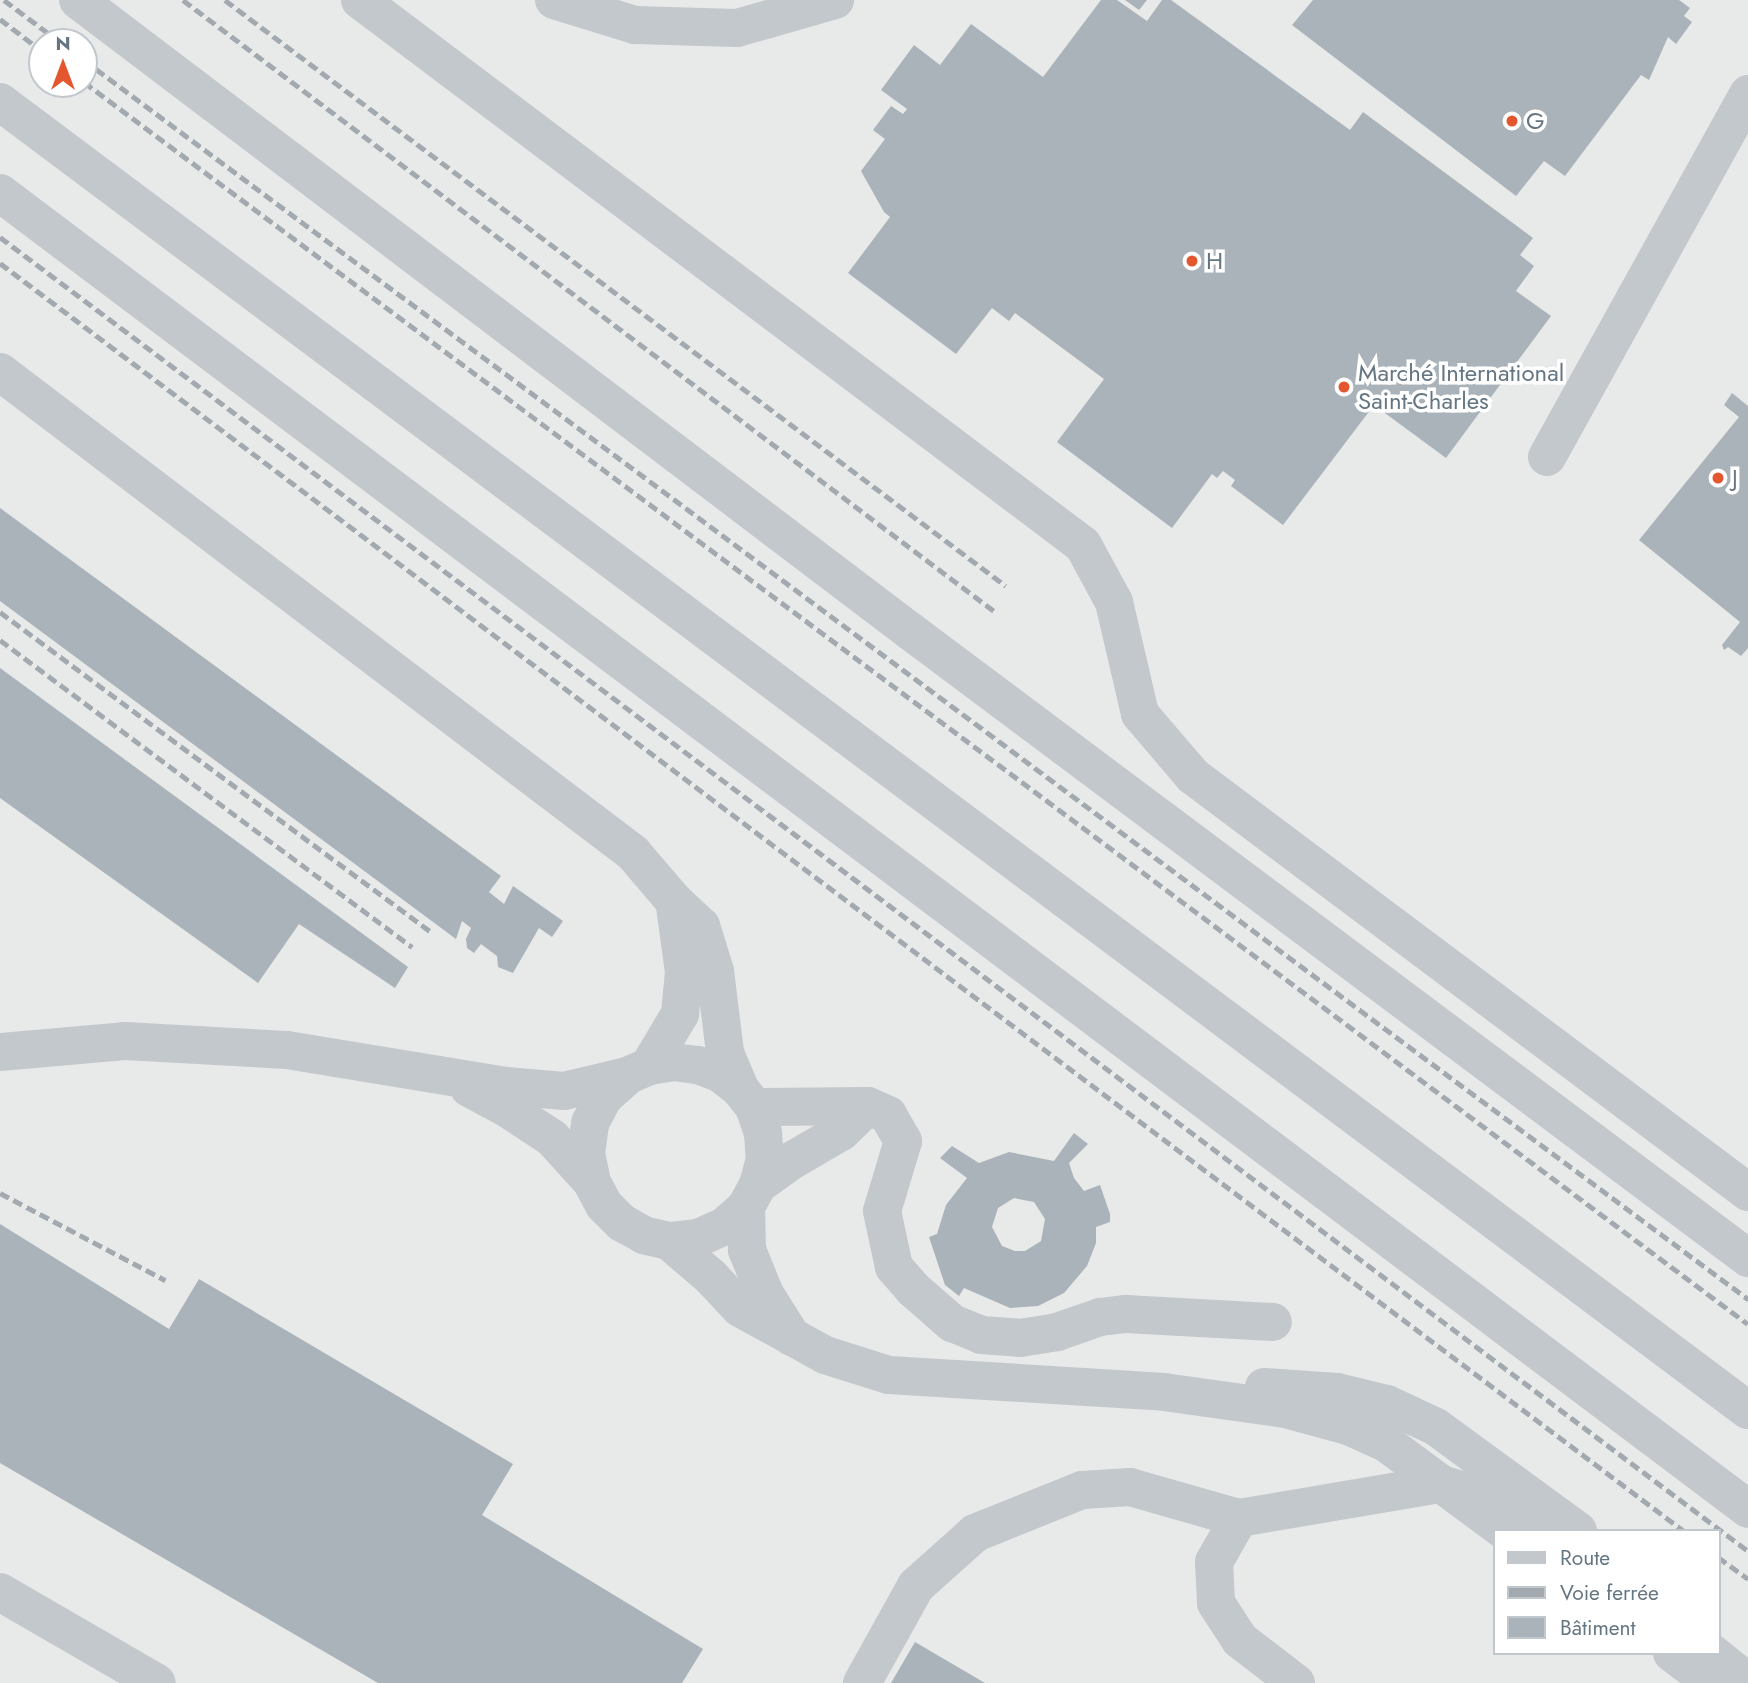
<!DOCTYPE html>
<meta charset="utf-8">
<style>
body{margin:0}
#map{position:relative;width:1748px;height:1683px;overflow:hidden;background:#fafaf8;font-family:Jost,sans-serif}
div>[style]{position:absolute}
.built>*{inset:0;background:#e8e9e9}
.building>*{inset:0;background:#aab3b9}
.minor>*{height:38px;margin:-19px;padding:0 19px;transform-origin:19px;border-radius:19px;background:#c3c8cc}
.rail>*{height:5px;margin-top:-2.5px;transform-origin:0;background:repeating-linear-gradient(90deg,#a2aab0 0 10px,transparent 0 15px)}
.dots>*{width:19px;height:19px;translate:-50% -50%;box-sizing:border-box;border:4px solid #fff;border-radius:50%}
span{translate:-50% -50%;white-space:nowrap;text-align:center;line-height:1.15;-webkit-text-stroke:7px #fff;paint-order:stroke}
.poi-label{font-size:24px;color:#657683}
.left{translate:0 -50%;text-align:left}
.legend{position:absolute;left:1493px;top:1529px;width:228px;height:126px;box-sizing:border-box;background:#fff;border:2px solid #c1c8cd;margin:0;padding:9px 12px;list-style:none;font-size:21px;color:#657683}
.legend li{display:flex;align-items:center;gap:14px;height:35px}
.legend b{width:35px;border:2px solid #c1c8cd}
.north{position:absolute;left:28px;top:28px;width:70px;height:70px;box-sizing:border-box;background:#fff;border:2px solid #c1c8cd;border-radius:50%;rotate:0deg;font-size:19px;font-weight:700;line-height:28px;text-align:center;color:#657683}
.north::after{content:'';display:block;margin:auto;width:24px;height:32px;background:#e4572e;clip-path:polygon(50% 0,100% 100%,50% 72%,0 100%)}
</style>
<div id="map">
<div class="built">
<div style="clip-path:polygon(evenodd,0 0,1748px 0,1748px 1683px,0 1683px,0 0,42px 42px,84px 42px,84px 84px,42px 84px,42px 42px,0 0,1494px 1531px,1718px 1531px,1718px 1653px,1494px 1653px,1494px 1531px)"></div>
</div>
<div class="building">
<div style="clip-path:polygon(1101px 0,1117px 0,1147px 21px,1162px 0,1171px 0,1350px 130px,1363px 112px,1533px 238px,1520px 255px,1534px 266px,1516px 291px,1551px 316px,1446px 458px,1374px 405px,1283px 525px,1231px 486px,1235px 480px,1223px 471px,1217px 478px,1212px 474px,1172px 528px,1057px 442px,1104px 379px,1015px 313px,1009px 321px,992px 308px,956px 354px,848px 273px,890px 217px,884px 212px,861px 171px,885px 139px,873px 130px,891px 106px,903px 114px,907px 109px,881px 90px,914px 45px,940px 65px,971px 24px,1043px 77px)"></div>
<div style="clip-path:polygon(1125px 0,1147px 0,1139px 10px)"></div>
<div style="clip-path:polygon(1313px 0,1679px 0,1690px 8px,1684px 16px,1692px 22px,1676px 44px,1668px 37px,1649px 80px,1641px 75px,1565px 176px,1544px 161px,1516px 196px,1292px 25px)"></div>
<div style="clip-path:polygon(1732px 393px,1748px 406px,1748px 648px,1741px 656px,1728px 647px,1724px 650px,1722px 645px,1740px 622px,1639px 540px,1739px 417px,1724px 405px)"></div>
<div style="clip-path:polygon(0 508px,501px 876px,489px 892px,504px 904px,513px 886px,563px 921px,552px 937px,539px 928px,513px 973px,498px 967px,497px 956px,481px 944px,474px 953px,467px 948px,466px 939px,471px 928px,462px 921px,456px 939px,0 601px)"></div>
<div style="clip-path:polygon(0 668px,408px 967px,395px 988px,299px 924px,258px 983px,0 798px)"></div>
<div style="clip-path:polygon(evenodd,1074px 1133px,1088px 1144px,1069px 1163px,1074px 1178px,1084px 1191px,1100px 1185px,1110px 1214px,1110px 1222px,1096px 1227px,1096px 1243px,1087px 1266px,1064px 1293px,1038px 1306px,1010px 1308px,964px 1288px,959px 1296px,945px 1285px,929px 1237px,937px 1234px,946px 1205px,967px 1178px,940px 1158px,952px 1146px,979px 1163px,1009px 1152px,1054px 1161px,1074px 1133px,1014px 1198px,1034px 1202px,1045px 1219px,1041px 1241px,1025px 1251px,1015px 1251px,1002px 1246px,992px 1227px,998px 1208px,1014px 1198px)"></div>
<div style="clip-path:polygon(0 1224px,169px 1329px,199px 1279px,513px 1464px,482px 1515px,703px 1649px,682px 1683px,378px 1683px,0 1463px)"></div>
<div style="clip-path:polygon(915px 1642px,985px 1683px,891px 1683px)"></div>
</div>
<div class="minor">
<div style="left:78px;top:0;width:1044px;rotate:37.18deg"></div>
<div style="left:910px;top:631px;width:1047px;rotate:36.8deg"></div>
<div style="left:360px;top:0;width:905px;rotate:37.01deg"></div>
<div style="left:1083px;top:545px;width:65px;rotate:61.5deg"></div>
<div style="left:1114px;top:602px;width:115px;rotate:76.9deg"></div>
<div style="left:1140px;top:714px;width:82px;rotate:49.5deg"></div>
<div style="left:1193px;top:776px;width:694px;rotate:36.85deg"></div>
<div style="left:554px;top:0;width:85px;rotate:17.2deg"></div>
<div style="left:635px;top:25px;width:102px;rotate:1.7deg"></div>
<div style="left:737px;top:28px;width:102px;rotate:-15.9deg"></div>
<div style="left:0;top:102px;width:2183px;rotate:36.81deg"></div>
<div style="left:0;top:193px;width:2188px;rotate:36.97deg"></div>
<div style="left:0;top:372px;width:795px;rotate:37.23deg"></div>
<div style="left:633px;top:853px;width:63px;rotate:49.5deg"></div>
<div style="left:674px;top:901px;width:37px;rotate:43deg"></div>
<div style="left:701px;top:926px;width:47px;rotate:72.7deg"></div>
<div style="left:715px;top:971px;width:83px;rotate:83deg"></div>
<div style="left:725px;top:1053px;width:39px;rotate:67deg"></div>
<div style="left:740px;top:1089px;width:23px;rotate:52deg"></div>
<div style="left:754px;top:1107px;width:28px;rotate:71deg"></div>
<div style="left:763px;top:1133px;width:26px;rotate:86deg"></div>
<div style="left:765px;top:1159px;width:27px;rotate:105deg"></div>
<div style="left:758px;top:1185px;width:25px;rotate:119deg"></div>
<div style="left:746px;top:1207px;width:28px;rotate:138deg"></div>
<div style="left:725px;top:1226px;width:30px;rotate:156deg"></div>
<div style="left:698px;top:1238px;width:29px;rotate:174deg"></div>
<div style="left:669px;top:1241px;width:26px;rotate:-167deg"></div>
<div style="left:644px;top:1235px;width:25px;rotate:-151deg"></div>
<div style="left:622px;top:1223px;width:25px;rotate:-135deg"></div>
<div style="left:604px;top:1205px;width:26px;rotate:-118deg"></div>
<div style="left:592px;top:1182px;width:30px;rotate:-102deg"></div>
<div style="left:586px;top:1153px;width:30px;rotate:-82deg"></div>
<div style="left:590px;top:1123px;width:30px;rotate:-62deg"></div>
<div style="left:604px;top:1097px;width:31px;rotate:-42deg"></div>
<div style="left:627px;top:1076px;width:24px;rotate:-24deg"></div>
<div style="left:649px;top:1066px;width:24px;rotate:-9deg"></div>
<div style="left:673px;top:1062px;width:25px;rotate:7deg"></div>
<div style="left:698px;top:1065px;width:25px;rotate:21deg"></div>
<div style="left:721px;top:1074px;width:24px;rotate:38deg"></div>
<div style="left:1547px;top:457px;width:415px;rotate:-61deg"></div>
<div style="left:0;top:1052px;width:125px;rotate:-5deg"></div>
<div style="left:125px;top:1041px;width:162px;rotate:3.2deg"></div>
<div style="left:287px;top:1050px;width:222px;rotate:9.3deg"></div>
<div style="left:506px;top:1086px;width:58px;rotate:4.9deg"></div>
<div style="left:564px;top:1091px;width:65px;rotate:-13.4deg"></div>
<div style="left:649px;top:1066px;width:61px;rotate:-59.2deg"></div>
<div style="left:680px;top:1014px;width:42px;rotate:-84.6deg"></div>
<div style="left:684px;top:972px;width:67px;rotate:-97.8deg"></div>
<div style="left:469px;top:1088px;width:44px;rotate:28.3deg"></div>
<div style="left:508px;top:1109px;width:53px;rotate:33.4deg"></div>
<div style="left:552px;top:1138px;width:59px;rotate:47.7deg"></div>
<div style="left:754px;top:1107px;width:114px;rotate:-0.5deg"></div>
<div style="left:868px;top:1106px;width:22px;rotate:24deg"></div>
<div style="left:888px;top:1115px;width:30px;rotate:60deg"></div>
<div style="left:903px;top:1141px;width:73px;rotate:106.7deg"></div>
<div style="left:882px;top:1211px;width:57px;rotate:77.9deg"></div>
<div style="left:894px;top:1267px;width:29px;rotate:49deg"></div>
<div style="left:913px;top:1289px;width:52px;rotate:41.1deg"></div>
<div style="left:952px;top:1323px;width:31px;rotate:22deg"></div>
<div style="left:981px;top:1335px;width:39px;rotate:4deg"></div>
<div style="left:1020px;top:1338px;width:37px;rotate:-9deg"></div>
<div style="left:1057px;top:1332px;width:46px;rotate:-19.2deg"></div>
<div style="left:1100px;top:1317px;width:26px;rotate:-7deg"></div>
<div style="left:1126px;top:1314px;width:147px;rotate:3.1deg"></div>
<div style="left:758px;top:1185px;width:41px;rotate:-36deg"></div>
<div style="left:791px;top:1161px;width:58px;rotate:-30.1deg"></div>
<div style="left:841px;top:1132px;width:37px;rotate:-44deg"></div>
<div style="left:746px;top:1207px;width:43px;rotate:88.7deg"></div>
<div style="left:747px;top:1250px;width:48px;rotate:67.8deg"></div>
<div style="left:765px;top:1294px;width:51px;rotate:57.9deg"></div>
<div style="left:669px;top:1241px;width:55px;rotate:40.6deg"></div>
<div style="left:711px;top:1277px;width:42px;rotate:46.9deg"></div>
<div style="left:740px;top:1308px;width:97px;rotate:28.9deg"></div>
<div style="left:825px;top:1355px;width:67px;rotate:17.4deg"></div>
<div style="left:889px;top:1375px;width:276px;rotate:3.5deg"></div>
<div style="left:1164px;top:1392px;width:122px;rotate:8deg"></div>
<div style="left:1285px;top:1409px;width:65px;rotate:15.1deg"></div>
<div style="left:1348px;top:1426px;width:42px;rotate:24.1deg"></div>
<div style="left:1386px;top:1443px;width:148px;rotate:36.5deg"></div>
<div style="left:1264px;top:1387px;width:73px;rotate:3.9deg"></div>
<div style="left:1337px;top:1392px;width:51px;rotate:13.5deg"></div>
<div style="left:1387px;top:1404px;width:54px;rotate:25.1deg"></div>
<div style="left:1436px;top:1427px;width:176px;rotate:36.2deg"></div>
<div style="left:0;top:1592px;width:181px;rotate:30.1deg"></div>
<div style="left:1672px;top:1653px;width:50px;rotate:36.9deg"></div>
<div style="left:1712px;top:1653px;width:46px;rotate:38.9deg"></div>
<div style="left:862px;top:1683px;width:111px;rotate:-60.9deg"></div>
<div style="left:916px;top:1586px;width:79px;rotate:-41.9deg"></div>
<div style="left:975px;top:1533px;width:115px;rotate:-21.9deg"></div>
<div style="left:1082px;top:1490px;width:48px;rotate:-3.6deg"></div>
<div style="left:1130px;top:1487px;width:113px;rotate:15.9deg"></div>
<div style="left:1296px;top:1683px;width:71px;rotate:-142.5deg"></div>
<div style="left:1240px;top:1640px;width:44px;rotate:-123deg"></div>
<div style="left:1216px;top:1603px;width:41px;rotate:-92.8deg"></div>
<div style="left:1214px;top:1562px;width:51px;rotate:-60.4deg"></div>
<div style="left:1239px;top:1518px;width:205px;rotate:-9.6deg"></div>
<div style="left:1441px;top:1484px;width:61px;rotate:16.1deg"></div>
<div style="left:1500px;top:1501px;width:55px;rotate:33.1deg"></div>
</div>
<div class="rail">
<div style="left:4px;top:0;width:70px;rotate:36.9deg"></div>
<div style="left:183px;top:0;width:1015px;rotate:36.99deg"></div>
<div style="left:225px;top:0;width:976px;rotate:36.88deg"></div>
<div style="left:0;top:19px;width:53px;rotate:37.3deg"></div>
<div style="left:84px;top:60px;width:2075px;rotate:36.67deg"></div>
<div style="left:84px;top:82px;width:2076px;rotate:36.74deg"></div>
<div style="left:0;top:237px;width:2187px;rotate:36.93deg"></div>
<div style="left:0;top:263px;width:2108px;rotate:36.98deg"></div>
<div style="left:0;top:612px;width:537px;rotate:36.59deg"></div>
<div style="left:0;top:640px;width:514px;rotate:36.69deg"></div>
<div style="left:0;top:1193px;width:187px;rotate:27.8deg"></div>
<div style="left:1718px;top:1557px;width:37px;rotate:36deg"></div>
</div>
<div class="dots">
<div style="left:1512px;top:121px;background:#e4572e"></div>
<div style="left:1192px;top:261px;background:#e4572e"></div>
<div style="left:1344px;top:387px;background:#e4572e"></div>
<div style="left:1718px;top:478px;background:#e4572e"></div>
</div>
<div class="poi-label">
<span class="left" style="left:1526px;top:121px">G</span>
<span class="left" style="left:1206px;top:261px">H</span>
<span class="left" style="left:1358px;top:387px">Marché International<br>Saint-Charles</span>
<span class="left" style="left:1732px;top:478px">J</span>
</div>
<ul class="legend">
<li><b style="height:9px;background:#c3c8cc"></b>Route</li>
<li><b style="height:9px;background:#a2aab0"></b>Voie ferrée</li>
<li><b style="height:19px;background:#aab3b9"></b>Bâtiment</li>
</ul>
<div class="north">N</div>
</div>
